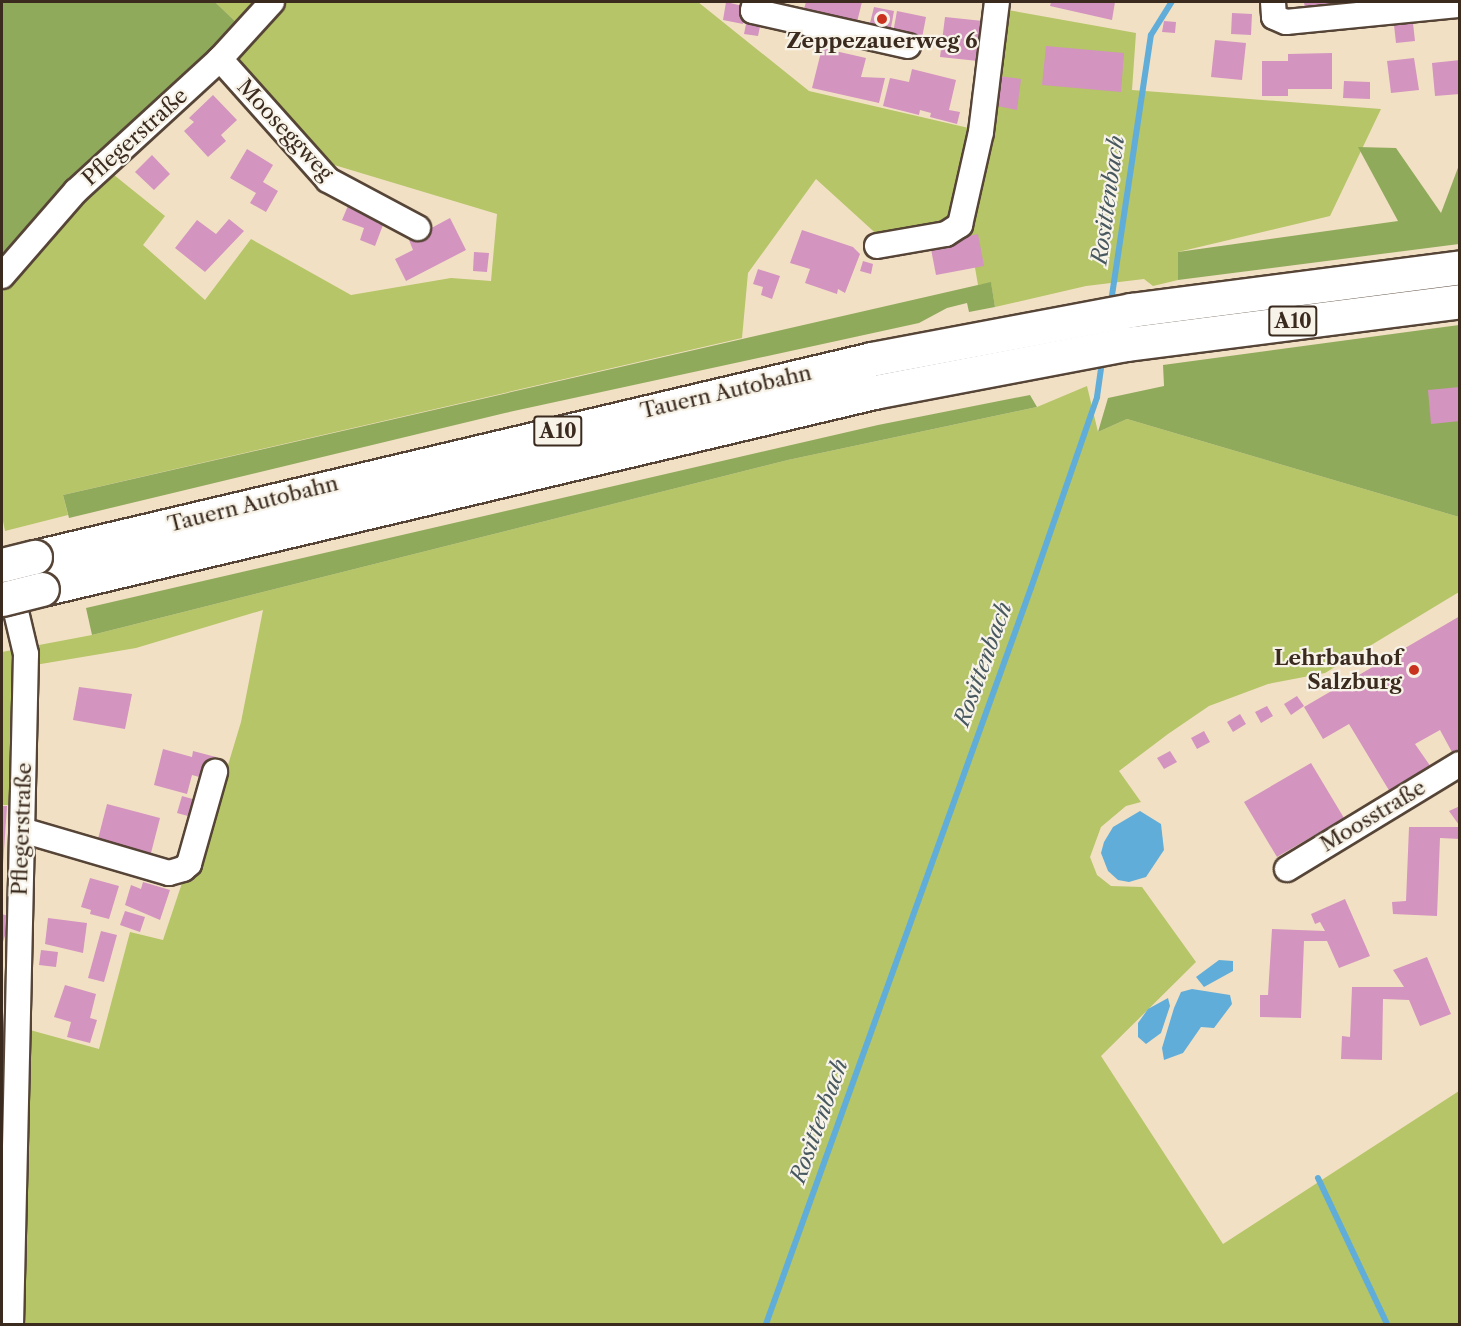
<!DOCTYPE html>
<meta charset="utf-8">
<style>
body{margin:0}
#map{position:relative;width:1461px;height:1326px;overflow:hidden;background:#f2e0c4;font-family:"Libre Caslon Text",serif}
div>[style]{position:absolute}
.green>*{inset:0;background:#b5c567}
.forest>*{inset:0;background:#90aa5c}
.water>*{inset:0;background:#61add9}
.stream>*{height:6px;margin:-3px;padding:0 3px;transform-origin:3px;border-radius:3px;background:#61add9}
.building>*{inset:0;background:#d394bf}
.roads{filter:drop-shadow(2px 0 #564537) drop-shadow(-2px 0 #564537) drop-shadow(0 2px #564537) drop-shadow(0 -2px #564537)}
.minor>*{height:24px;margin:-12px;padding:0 12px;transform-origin:12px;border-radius:12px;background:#fff}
.highway>*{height:33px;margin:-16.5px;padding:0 16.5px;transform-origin:16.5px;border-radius:16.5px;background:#fff}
.bridges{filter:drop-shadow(2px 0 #564537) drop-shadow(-2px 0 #564537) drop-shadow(0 2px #564537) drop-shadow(0 -2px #564537)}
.highway-bridge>*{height:33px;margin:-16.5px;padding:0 16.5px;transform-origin:16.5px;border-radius:16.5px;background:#fff}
.dots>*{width:16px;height:16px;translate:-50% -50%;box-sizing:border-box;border:3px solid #f7f3e8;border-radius:50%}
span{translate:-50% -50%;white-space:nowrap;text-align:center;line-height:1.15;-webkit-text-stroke:4.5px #f7f3e8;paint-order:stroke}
.shield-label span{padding:2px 4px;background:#f7f3e8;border:2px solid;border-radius:4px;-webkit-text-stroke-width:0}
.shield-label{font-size:20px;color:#3b2a1e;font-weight:700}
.poi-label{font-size:21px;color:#3b2a1e;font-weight:700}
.right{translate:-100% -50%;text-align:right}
.street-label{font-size:21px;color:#3b2a1e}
.water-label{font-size:22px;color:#48585f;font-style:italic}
.frame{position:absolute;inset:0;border:3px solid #3b2a1e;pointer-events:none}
</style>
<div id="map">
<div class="green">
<div style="clip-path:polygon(215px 2px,263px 2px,240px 26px)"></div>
<div style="clip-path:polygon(287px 2px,698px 2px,809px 91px,986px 132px,1002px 9px,1136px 33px,1132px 90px,1381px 109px,1330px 216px,1178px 252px,1178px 280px,1153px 286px,1144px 279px,1086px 286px,995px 307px,991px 283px,978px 285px,968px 227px,882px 239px,816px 179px,748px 273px,742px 338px,63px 495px,68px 515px,5px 531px,2px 516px,2px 292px,18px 267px,109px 171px,165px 216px,143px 245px,205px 300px,251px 239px,351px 295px,451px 278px,491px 281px,497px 214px,321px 161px,230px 61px)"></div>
<div style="clip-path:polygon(1087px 386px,1098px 432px,1127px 419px,1459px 517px,1459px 592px,1325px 673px,1268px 684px,1209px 706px,1168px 734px,1119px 771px,1141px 802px,1126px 806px,1101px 827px,1090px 857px,1097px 875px,1111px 886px,1142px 887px,1196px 962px,1101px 1056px,1223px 1244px,1459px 1091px,1459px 1324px,23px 1324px,30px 1030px,99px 1049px,130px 932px,163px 940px,183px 880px,193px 881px,241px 722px,263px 610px,136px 648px,17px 668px,14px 805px,2px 805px,2px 652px,92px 635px,788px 460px,1037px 407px)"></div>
</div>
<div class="forest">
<div style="clip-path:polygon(2px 2px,215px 2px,240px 26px,2px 266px)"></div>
<div style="clip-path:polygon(1358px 147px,1396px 148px,1441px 213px,1459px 165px,1459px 244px,1178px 280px,1178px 252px,1398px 221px)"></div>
<div style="clip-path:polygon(991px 282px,995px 307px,969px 312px,967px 303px,947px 308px,919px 323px,505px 413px,69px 518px,63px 495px)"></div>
<div style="clip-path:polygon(1459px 325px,1459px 517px,1127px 419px,1098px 432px,1108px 398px,1164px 386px,1163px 365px)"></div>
<div style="clip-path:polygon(1030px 395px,1037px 407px,788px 460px,92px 635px,86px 608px,878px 425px)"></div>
</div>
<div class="water">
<div style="clip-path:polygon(1140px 811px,1161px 824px,1164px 850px,1146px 877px,1129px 882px,1118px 880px,1108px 871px,1101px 853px,1104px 842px,1113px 827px)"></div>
<div style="clip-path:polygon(1219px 960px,1233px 961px,1233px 971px,1204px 987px,1196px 977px)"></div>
<div style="clip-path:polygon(1192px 989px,1230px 995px,1232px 1004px,1214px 1028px,1201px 1027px,1183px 1053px,1164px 1060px,1162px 1048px,1174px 1008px,1181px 992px)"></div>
<div style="clip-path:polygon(1168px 998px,1170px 1006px,1161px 1033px,1146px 1044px,1138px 1037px,1138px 1023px,1148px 1009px)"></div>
</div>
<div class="stream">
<div style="left:1111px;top:302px;width:270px;rotate:-81.5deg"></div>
<div style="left:1151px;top:35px;width:39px;rotate:-58deg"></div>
<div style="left:1318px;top:1178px;width:161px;rotate:64.7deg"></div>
<div style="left:766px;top:1324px;width:782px;rotate:-70.2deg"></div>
<div style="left:1031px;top:588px;width:202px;rotate:-70.9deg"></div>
<div style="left:1097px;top:397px;width:37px;rotate:-82deg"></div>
</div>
<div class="building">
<div style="clip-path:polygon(726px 2px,747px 7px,743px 24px,723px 20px)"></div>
<div style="clip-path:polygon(806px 2px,862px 2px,856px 26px,803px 12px)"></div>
<div style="clip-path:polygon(1051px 2px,1115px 2px,1112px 20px,1050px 6px)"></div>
<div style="clip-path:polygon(1304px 2px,1334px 2px,1335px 5px,1305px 9px)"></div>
<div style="clip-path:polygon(874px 7px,894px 11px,890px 33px,869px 27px)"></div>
<div style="clip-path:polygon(897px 11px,926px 17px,922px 38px,893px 33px)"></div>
<div style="clip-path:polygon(1232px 13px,1252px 14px,1251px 35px,1231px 34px)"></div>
<div style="clip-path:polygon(945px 17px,983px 21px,978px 61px,940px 57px)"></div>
<div style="clip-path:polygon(747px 19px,761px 22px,758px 36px,744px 34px)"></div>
<div style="clip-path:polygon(1164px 21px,1176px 22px,1175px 33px,1162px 32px)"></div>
<div style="clip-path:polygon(1413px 23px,1415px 41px,1396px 43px,1394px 25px)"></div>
<div style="clip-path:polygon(1215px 40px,1246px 43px,1242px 80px,1211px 77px)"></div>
<div style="clip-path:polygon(1046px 46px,1124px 53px,1121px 92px,1042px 85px)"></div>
<div style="clip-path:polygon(822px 48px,866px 58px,861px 77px,885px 78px,879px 103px,812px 88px)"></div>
<div style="clip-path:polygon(1332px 53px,1332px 89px,1288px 89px,1288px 96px,1262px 96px,1262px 61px,1288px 61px,1288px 54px)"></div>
<div style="clip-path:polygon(1414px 58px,1419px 90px,1391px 93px,1387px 61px)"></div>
<div style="clip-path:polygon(1460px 60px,1460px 94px,1435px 96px,1432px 63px)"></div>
<div style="clip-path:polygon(912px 69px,956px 80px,949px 110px,960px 112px,957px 124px,930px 117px,931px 113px,920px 110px,919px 115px,883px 106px,890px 78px,909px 82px)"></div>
<div style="clip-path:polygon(998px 76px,1021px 79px,1017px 110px,992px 105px)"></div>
<div style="clip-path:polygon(1344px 81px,1370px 82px,1370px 99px,1343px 98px)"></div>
<div style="clip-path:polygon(213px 95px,237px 120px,221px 135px,226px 141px,208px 157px,184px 131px,194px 122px,189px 118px)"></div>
<div style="clip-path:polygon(247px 149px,273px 165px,263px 182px,278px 191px,266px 212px,250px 203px,256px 193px,230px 178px)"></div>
<div style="clip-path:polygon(152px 155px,170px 174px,154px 190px,135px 172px)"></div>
<div style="clip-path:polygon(350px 201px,381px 213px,377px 223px,383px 225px,375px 246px,360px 240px,364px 228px,342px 220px)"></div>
<div style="clip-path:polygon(450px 218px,466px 250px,406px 281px,395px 259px,413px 250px,409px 240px)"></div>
<div style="clip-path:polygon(229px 219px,244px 231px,205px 272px,175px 248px,197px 220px,216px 234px)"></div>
<div style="clip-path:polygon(802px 230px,853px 247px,860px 254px,845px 293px,838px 289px,837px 294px,805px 283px,810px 269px,790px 263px)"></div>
<div style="clip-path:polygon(978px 234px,984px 266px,936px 275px,930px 244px)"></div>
<div style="clip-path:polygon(474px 252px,489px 253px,487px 272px,473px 271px)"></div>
<div style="clip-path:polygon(863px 261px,873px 264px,871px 274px,860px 271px)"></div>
<div style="clip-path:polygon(758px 269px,780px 276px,772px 299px,761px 295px,763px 287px,753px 284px)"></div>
<div style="clip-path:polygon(1460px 387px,1460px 421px,1431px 424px,1428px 390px)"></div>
<div style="clip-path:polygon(1460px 616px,1460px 750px,1453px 754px,1440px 730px,1415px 744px,1431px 767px,1390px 792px,1349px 724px,1323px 739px,1304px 707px)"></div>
<div style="clip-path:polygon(79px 687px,132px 694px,125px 729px,73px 720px)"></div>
<div style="clip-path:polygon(1297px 696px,1304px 706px,1291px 715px,1284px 704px)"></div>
<div style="clip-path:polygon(1267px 706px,1273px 716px,1261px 723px,1255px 712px)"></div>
<div style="clip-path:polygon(1240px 714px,1246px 724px,1233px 732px,1227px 722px)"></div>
<div style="clip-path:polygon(1204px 731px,1210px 742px,1197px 749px,1191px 738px)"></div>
<div style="clip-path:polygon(163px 749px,192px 757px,193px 751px,216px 757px,210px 780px,192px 775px,187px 794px,154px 785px)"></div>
<div style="clip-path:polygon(1170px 751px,1177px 762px,1164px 769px,1157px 758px)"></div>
<div style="clip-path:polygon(1311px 763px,1344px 818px,1277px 857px,1244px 802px)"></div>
<div style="clip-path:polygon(182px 796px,203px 802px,199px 819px,177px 813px)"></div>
<div style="clip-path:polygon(107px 804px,160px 818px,151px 853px,98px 839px)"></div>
<div style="clip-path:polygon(2px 806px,7px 806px,3px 865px,2px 865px)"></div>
<div style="clip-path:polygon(1460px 806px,1460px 825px,1459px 825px,1449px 811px)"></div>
<div style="clip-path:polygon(1409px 827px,1460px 827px,1460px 839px,1440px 838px,1437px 916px,1393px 914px,1392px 902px,1406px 901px)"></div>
<div style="clip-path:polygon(90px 878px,119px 886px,109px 919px,90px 914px,91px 910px,81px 907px)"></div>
<div style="clip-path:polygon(143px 882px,170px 890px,160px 920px,125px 905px,131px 885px,141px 889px)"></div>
<div style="clip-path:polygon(1345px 899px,1370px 956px,1339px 968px,1327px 941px,1304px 941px,1301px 1018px,1260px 1017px,1260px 995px,1268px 995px,1272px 929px,1325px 931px,1320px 922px,1315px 924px,1311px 914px)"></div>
<div style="clip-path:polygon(125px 911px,145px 917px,140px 932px,120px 925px)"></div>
<div style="clip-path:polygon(2px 914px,11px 917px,2px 945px)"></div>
<div style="clip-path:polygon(48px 918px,87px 923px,83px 953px,45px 944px)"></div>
<div style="clip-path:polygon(101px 931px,117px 935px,104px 982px,88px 978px)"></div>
<div style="clip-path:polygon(41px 950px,58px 952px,56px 967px,39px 965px)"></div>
<div style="clip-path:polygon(1427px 957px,1451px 1014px,1420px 1026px,1409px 1000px,1383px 999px,1382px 1060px,1341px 1059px,1342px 1036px,1350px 1037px,1352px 987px,1404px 987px,1393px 970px)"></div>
<div style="clip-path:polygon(65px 985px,96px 994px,90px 1018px,97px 1020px,90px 1043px,67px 1037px,71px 1022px,54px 1017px)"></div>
</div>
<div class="roads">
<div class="minor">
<div style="left:755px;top:2px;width:9px;rotate:103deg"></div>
<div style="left:753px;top:11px;width:159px;rotate:12.7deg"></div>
<div style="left:1273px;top:2px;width:15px;rotate:86deg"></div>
<div style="left:1274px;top:17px;width:13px;rotate:23deg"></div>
<div style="left:1286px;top:22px;width:175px;rotate:-5.6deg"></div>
<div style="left:220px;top:59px;width:162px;rotate:48.2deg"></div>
<div style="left:328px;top:180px;width:102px;rotate:28.1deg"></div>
<div style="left:877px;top:246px;width:70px;rotate:-9.9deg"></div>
<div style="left:946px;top:234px;width:17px;rotate:-33deg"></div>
<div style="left:960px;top:225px;width:95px;rotate:-77.3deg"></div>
<div style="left:981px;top:132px;width:131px;rotate:-83deg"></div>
<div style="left:2px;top:276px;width:113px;rotate:-49deg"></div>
<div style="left:76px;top:191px;width:195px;rotate:-42.5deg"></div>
<div style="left:220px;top:59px;width:77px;rotate:-47.6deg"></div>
<div style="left:9px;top:582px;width:74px;rotate:76.7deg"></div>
<div style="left:26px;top:654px;width:670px;rotate:91.28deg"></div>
<div style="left:22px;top:830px;width:153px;rotate:16.3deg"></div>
<div style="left:169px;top:873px;width:15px;rotate:-16deg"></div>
<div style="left:183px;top:869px;width:8px;rotate:-40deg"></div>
<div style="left:189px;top:864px;width:96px;rotate:-74.2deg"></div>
<div style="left:1287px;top:869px;width:202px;rotate:-31.3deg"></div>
</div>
<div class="highway">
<div style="left:35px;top:557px;width:860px;rotate:-13.31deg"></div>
<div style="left:872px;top:359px;width:264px;rotate:-10.7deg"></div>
<div style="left:1131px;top:310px;width:332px;rotate:-7.4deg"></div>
<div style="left:42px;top:589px;width:855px;rotate:-13.32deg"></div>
<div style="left:874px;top:392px;width:257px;rotate:-10.8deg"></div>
<div style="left:1126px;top:344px;width:337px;rotate:-7.3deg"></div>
</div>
</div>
<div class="bridges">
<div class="highway-bridge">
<div style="left:2px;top:565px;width:34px;rotate:-14deg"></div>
<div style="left:2px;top:599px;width:41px;rotate:-14deg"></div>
</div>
</div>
<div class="dots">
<div style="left:882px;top:19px;background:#c8321e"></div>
<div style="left:1414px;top:670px;background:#c8321e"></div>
</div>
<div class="shield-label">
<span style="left:1293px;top:321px">A10</span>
<span style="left:558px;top:431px">A10</span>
</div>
<div class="poi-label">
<span style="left:882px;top:41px">Zeppezauerweg 6</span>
<span class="right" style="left:1402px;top:670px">Lehrbauhof<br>Salzburg</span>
</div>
<div class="street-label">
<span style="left:285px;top:130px;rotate:47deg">Mooseggweg</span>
<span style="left:135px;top:137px;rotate:-42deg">Pflegerstraße</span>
<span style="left:726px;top:392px;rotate:-13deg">Tauern Autobahn</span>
<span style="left:253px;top:504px;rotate:-14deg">Tauern Autobahn</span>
<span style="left:1373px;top:816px;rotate:-31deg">Moosstraße</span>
<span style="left:22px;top:829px;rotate:-88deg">Pflegerstraße</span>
</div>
<div class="water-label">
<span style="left:1108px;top:200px;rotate:-82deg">Rosittenbach</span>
<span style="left:983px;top:664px;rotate:-70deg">Rosittenbach</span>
<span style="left:819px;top:1121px;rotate:-70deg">Rosittenbach</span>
</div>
<div class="frame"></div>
</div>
